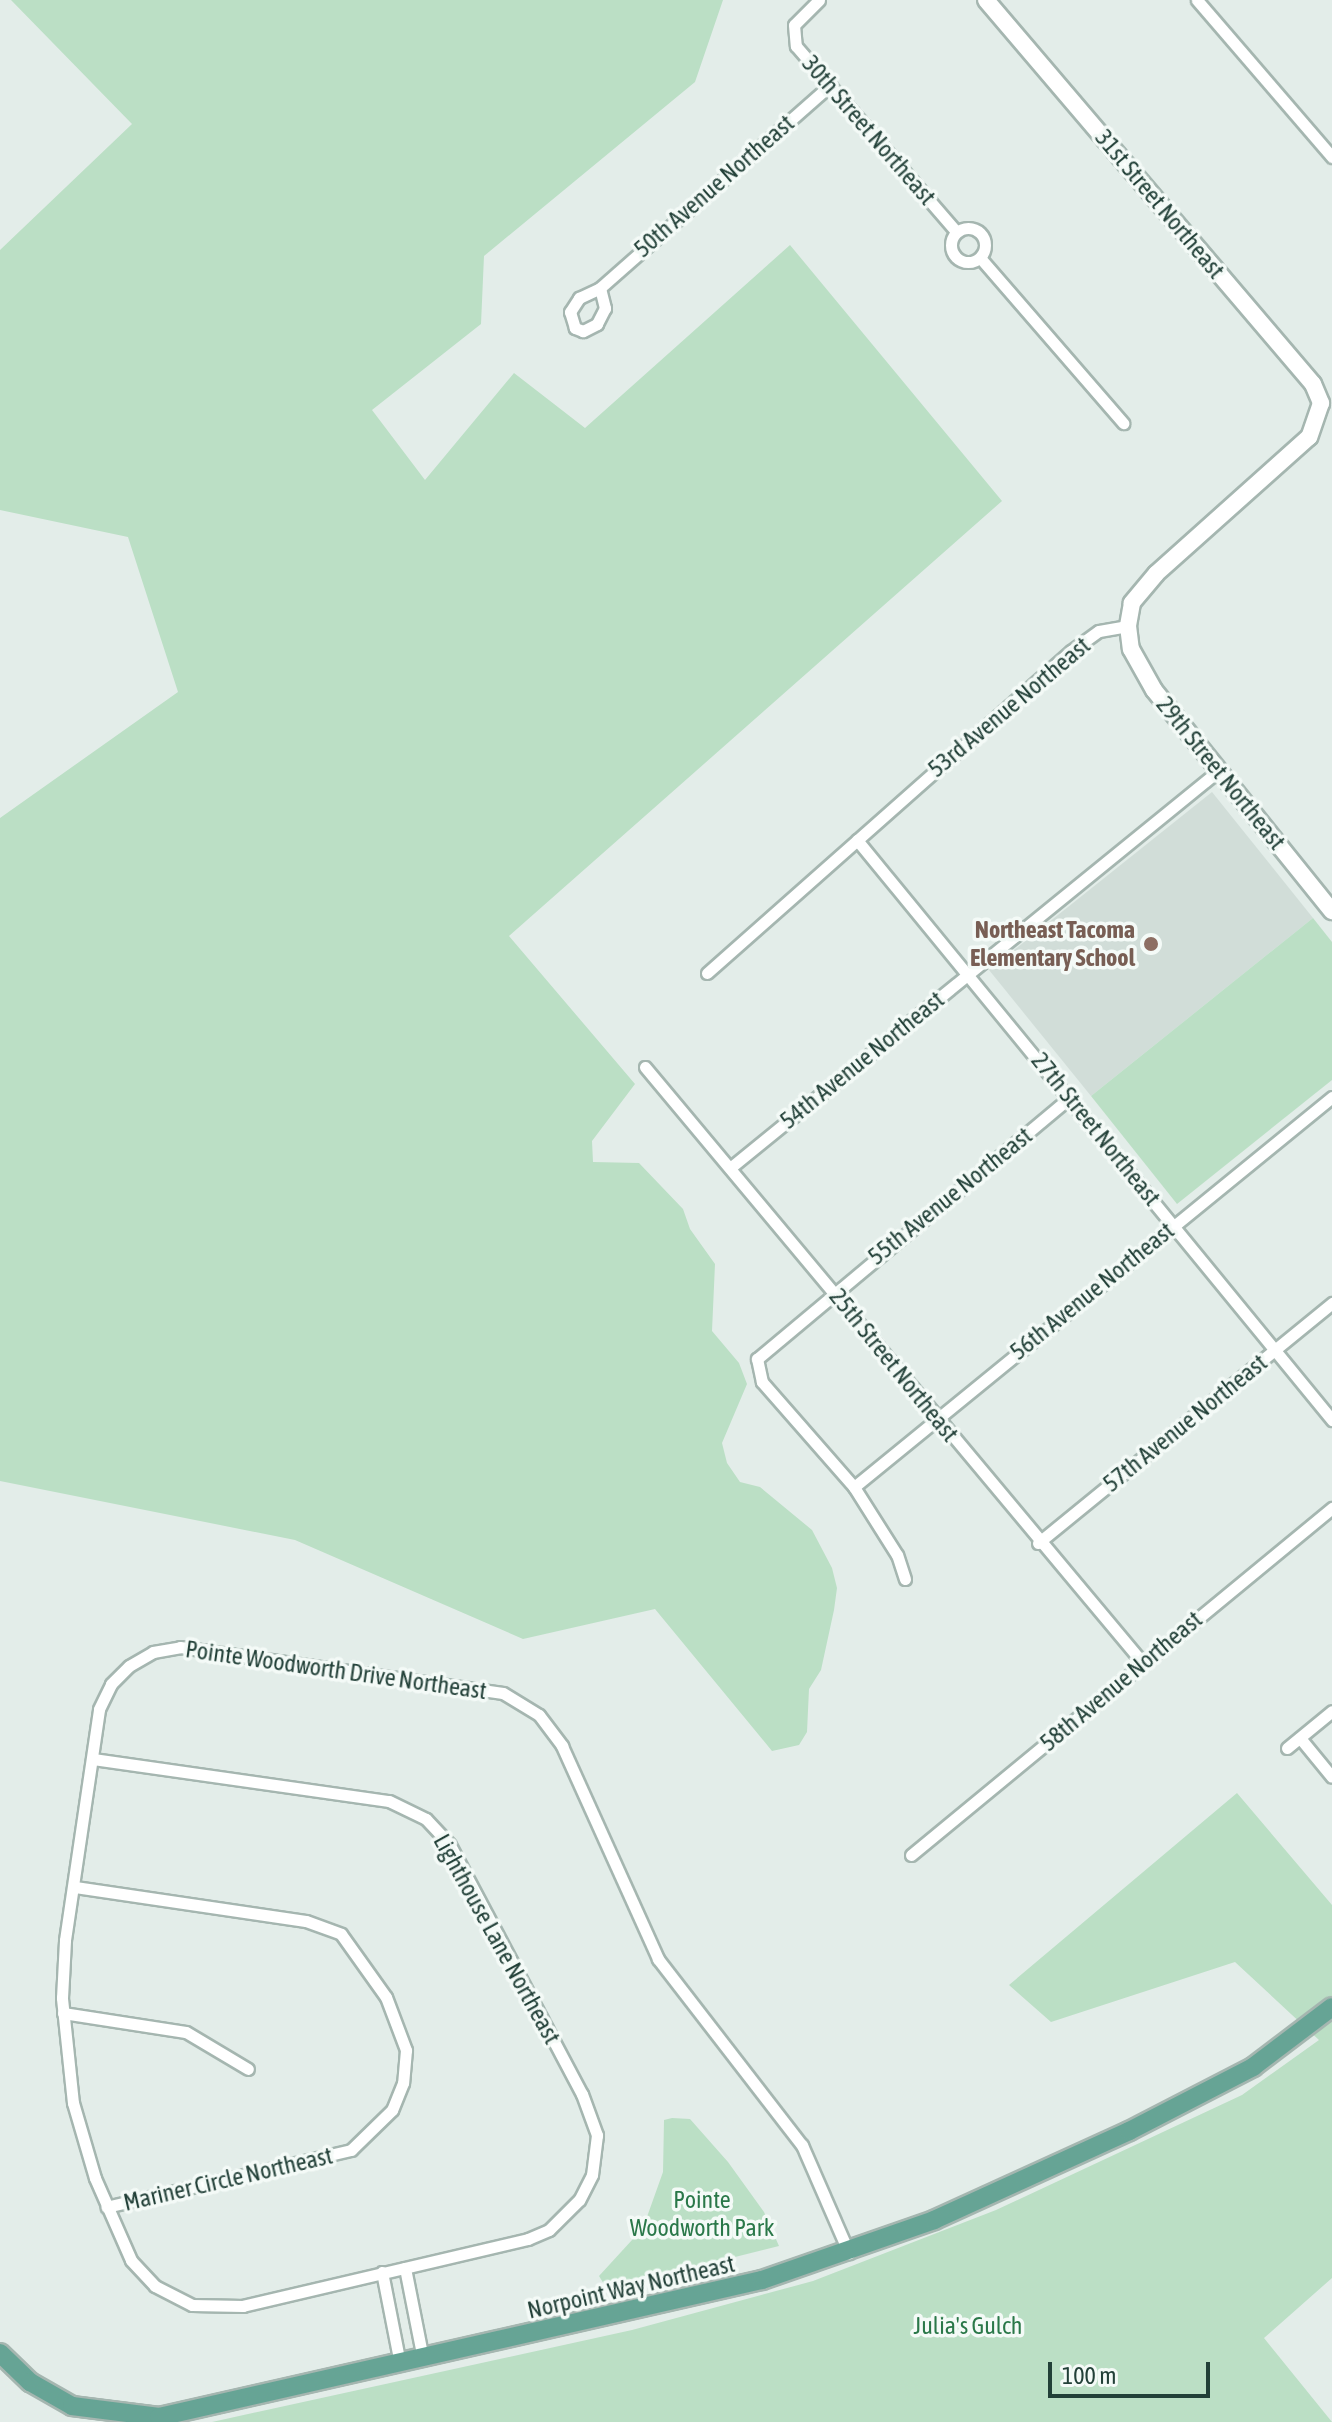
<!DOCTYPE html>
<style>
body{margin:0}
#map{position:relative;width:1332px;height:2422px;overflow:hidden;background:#e3ede9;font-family:"Asap Condensed",sans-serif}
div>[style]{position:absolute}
.built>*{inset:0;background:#d1ddd8}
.green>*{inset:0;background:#bbdfc5}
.roads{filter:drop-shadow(2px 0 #a5b6b0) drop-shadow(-2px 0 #a5b6b0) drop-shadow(0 2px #a5b6b0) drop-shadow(0 -2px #a5b6b0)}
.street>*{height:11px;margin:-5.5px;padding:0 5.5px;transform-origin:5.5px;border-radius:5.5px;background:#fff}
.street>.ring{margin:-5.5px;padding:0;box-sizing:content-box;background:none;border:11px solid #fff;border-radius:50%}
.secondary>*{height:16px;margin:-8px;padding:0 8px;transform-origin:8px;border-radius:8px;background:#fff}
.primary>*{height:18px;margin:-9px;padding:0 9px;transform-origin:9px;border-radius:9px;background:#66a495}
.dots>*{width:22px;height:22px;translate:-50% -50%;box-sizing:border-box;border:4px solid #f4faf7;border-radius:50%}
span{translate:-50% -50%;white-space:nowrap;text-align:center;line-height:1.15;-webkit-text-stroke:7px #f4faf7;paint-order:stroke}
.street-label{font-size:24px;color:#224038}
.education-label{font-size:24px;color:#785e54;font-weight:700}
.right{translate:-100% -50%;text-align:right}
.park-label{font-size:24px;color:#2a7849}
.scale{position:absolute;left:1048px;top:2362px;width:162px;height:36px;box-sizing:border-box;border:4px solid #224038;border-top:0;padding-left:10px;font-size:24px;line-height:28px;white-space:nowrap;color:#224038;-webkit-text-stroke:6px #f4faf7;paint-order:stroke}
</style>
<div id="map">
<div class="built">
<div style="clip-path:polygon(1212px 792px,1313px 918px,1091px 1096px,989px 970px)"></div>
</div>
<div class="green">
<div style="clip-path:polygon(11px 0,723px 0,695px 82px,484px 256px,481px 324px,372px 410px,425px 480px,514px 373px,585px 428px,790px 245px,1002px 501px,509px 936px,635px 1084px,592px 1141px,593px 1162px,639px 1163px,683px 1209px,690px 1229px,715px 1264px,712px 1331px,739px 1363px,747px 1384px,722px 1443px,727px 1463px,740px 1482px,760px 1487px,812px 1530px,832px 1568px,837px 1588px,834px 1610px,821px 1670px,809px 1689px,807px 1732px,799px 1745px,772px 1751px,655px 1609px,523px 1639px,295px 1540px,0 1481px,0 818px,178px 692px,128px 537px,0 510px,0 250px,132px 124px)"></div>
<div style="clip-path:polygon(1313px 918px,1332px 942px,1332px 1080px,1177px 1204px,1091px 1096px)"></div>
<div style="clip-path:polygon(1237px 1793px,1332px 1905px,1332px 2278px,1264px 2338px,1332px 2422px,212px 2422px,632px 2330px,813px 2281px,996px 2210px,1242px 2095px,1319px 2040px,1235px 1962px,1051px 2022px,1009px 1985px)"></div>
<div style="clip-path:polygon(672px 2118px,690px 2119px,728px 2162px,764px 2212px,779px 2246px,607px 2289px,599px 2276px,643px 2228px,663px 2172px,664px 2120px)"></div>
</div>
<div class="roads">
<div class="street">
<div style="left:819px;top:0;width:35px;rotate:135deg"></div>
<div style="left:794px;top:25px;width:21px;rotate:85deg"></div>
<div style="left:796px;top:46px;width:242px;rotate:49.2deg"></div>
<div style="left:1197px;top:0;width:207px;rotate:49.3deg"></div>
<div class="ring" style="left:951px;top:228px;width:23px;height:23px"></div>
<div style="left:982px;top:260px;width:216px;rotate:49.1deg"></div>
<div style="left:600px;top:288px;width:21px;rotate:76deg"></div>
<div style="left:605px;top:308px;width:18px;rotate:117deg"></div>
<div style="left:597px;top:324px;width:16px;rotate:153deg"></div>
<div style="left:583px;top:331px;width:9px;rotate:-159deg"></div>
<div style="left:575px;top:328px;width:17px;rotate:-107deg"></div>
<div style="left:570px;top:312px;width:17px;rotate:-57deg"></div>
<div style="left:579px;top:298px;width:23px;rotate:-25deg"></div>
<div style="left:600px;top:288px;width:307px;rotate:-41.4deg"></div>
<div style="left:857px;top:840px;width:750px;rotate:50.68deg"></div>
<div style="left:707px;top:973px;width:486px;rotate:-41.5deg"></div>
<div style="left:1071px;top:651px;width:34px;rotate:-36deg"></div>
<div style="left:1099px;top:631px;width:29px;rotate:-10deg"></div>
<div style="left:645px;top:1067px;width:775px;rotate:50.13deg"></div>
<div style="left:730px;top:1168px;width:629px;rotate:-39.13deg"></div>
<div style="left:854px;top:1487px;width:617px;rotate:-39.21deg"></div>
<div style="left:1038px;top:1543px;width:380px;rotate:-39.2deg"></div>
<div style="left:905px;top:1579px;width:25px;rotate:-108deg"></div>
<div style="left:897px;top:1555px;width:80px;rotate:-122.3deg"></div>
<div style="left:854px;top:1487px;width:140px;rotate:-131.2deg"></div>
<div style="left:762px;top:1382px;width:24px;rotate:-102deg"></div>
<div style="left:757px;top:1359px;width:408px;rotate:-39.9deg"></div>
<div style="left:1300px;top:1738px;width:50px;rotate:50.6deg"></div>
<div style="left:1287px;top:1748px;width:58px;rotate:-39.4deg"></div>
<div style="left:93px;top:1759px;width:299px;rotate:8.1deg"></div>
<div style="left:389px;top:1801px;width:41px;rotate:25.9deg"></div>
<div style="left:426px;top:1819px;width:35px;rotate:47deg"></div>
<div style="left:450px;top:1845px;width:282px;rotate:62.1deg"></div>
<div style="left:582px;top:2094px;width:44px;rotate:69.9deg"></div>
<div style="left:597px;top:2135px;width:40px;rotate:97.1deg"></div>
<div style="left:592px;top:2175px;width:28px;rotate:117deg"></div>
<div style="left:579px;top:2200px;width:42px;rotate:135deg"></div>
<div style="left:549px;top:2230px;width:23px;rotate:157deg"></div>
<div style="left:528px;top:2239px;width:293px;rotate:166.8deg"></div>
<div style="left:243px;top:2306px;width:51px;rotate:-178.9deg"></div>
<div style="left:192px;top:2305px;width:42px;rotate:-152.8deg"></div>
<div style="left:155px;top:2286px;width:35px;rotate:-133deg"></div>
<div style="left:131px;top:2260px;width:90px;rotate:-113.7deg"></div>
<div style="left:95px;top:2178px;width:78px;rotate:-106.3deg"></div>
<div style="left:73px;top:2103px;width:106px;rotate:-96deg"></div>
<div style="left:62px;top:1998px;width:58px;rotate:-87deg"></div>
<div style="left:65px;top:1940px;width:233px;rotate:-81.6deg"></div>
<div style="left:99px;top:1709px;width:28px;rotate:-64deg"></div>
<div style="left:111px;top:1684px;width:25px;rotate:-45deg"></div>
<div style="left:129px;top:1666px;width:28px;rotate:-30deg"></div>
<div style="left:153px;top:1652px;width:27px;rotate:-10deg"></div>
<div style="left:180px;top:1647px;width:326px;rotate:8.1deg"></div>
<div style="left:503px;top:1693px;width:42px;rotate:31.4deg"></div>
<div style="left:539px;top:1715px;width:39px;rotate:53deg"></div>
<div style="left:562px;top:1746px;width:234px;rotate:65.7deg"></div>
<div style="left:658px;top:1959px;width:235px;rotate:52.3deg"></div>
<div style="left:802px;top:2145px;width:118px;rotate:66.5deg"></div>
<div style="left:911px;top:1855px;width:546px;rotate:-39.5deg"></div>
<div style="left:75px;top:1887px;width:233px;rotate:8.4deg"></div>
<div style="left:306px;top:1921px;width:37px;rotate:20deg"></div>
<div style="left:341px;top:1934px;width:77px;rotate:54.5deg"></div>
<div style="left:386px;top:1997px;width:57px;rotate:69.3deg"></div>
<div style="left:406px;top:2050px;width:33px;rotate:95deg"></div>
<div style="left:403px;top:2083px;width:29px;rotate:112deg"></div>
<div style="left:392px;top:2110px;width:57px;rotate:135.7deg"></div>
<div style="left:351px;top:2150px;width:251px;rotate:166.9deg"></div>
<div style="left:63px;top:2013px;width:124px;rotate:8.8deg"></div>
<div style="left:186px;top:2032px;width:72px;rotate:30.8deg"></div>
<div style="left:405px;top:2268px;width:93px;rotate:78.8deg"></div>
<div style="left:382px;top:2272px;width:94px;rotate:78.9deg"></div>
</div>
<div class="secondary">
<div style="left:986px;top:0;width:504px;rotate:49.58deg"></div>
<div style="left:1313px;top:384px;width:21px;rotate:67deg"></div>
<div style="left:1321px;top:403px;width:36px;rotate:109deg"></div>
<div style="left:1309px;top:437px;width:205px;rotate:138.2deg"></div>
<div style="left:1156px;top:574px;width:38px;rotate:130deg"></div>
<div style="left:1132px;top:603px;width:23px;rotate:100deg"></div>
<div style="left:1128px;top:626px;width:23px;rotate:83deg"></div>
<div style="left:1131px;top:649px;width:47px;rotate:60.7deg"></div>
<div style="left:1154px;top:690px;width:284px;rotate:51.2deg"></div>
</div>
<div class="primary">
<div style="left:0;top:2353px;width:42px;rotate:44deg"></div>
<div style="left:30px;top:2382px;width:48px;rotate:29.7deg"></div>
<div style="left:72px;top:2406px;width:88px;rotate:7.2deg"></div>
<div style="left:159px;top:2417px;width:618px;rotate:-12.8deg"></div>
<div style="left:762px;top:2280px;width:182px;rotate:-19.2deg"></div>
<div style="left:934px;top:2220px;width:214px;rotate:-24.5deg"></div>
<div style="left:1129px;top:2131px;width:140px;rotate:-27.3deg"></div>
<div style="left:1253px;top:2067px;width:99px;rotate:-37.2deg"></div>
</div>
</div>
<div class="dots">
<div style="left:1151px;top:944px;background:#8d6e63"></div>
</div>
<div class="street-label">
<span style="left:869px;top:130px;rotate:49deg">30th Street Northeast</span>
<span style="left:714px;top:186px;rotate:-41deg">50th Avenue Northeast</span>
<span style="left:1160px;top:204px;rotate:50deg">31st Street Northeast</span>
<span style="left:1009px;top:707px;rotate:-40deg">53rd Avenue Northeast</span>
<span style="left:1221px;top:773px;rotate:51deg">29th Street Northeast</span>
<span style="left:862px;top:1060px;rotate:-39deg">54th Avenue Northeast</span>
<span style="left:1096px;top:1129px;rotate:51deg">27th Street Northeast</span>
<span style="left:950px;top:1196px;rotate:-39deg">55th Avenue Northeast</span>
<span style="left:1092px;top:1291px;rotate:-39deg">56th Avenue Northeast</span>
<span style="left:894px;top:1365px;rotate:51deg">25th Street Northeast</span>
<span style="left:1185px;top:1423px;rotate:-39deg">57th Avenue Northeast</span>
<span style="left:336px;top:1670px;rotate:8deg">Pointe Woodworth Drive Northeast</span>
<span style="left:1121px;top:1681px;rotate:-40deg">58th Avenue Northeast</span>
<span style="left:497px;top:1939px;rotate:61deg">Lighthouse Lane Northeast</span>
<span style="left:228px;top:2179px;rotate:-13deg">Mariner Circle Northeast</span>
<span style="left:631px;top:2287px;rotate:-13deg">Norpoint Way Northeast</span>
</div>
<div class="education-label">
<span class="right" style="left:1135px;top:944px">Northeast Tacoma<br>Elementary School</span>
</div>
<div class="park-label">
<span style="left:702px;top:2214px">Pointe<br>Woodworth Park</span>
<span style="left:968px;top:2326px">Julia's Gulch</span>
</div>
<div class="scale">100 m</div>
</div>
